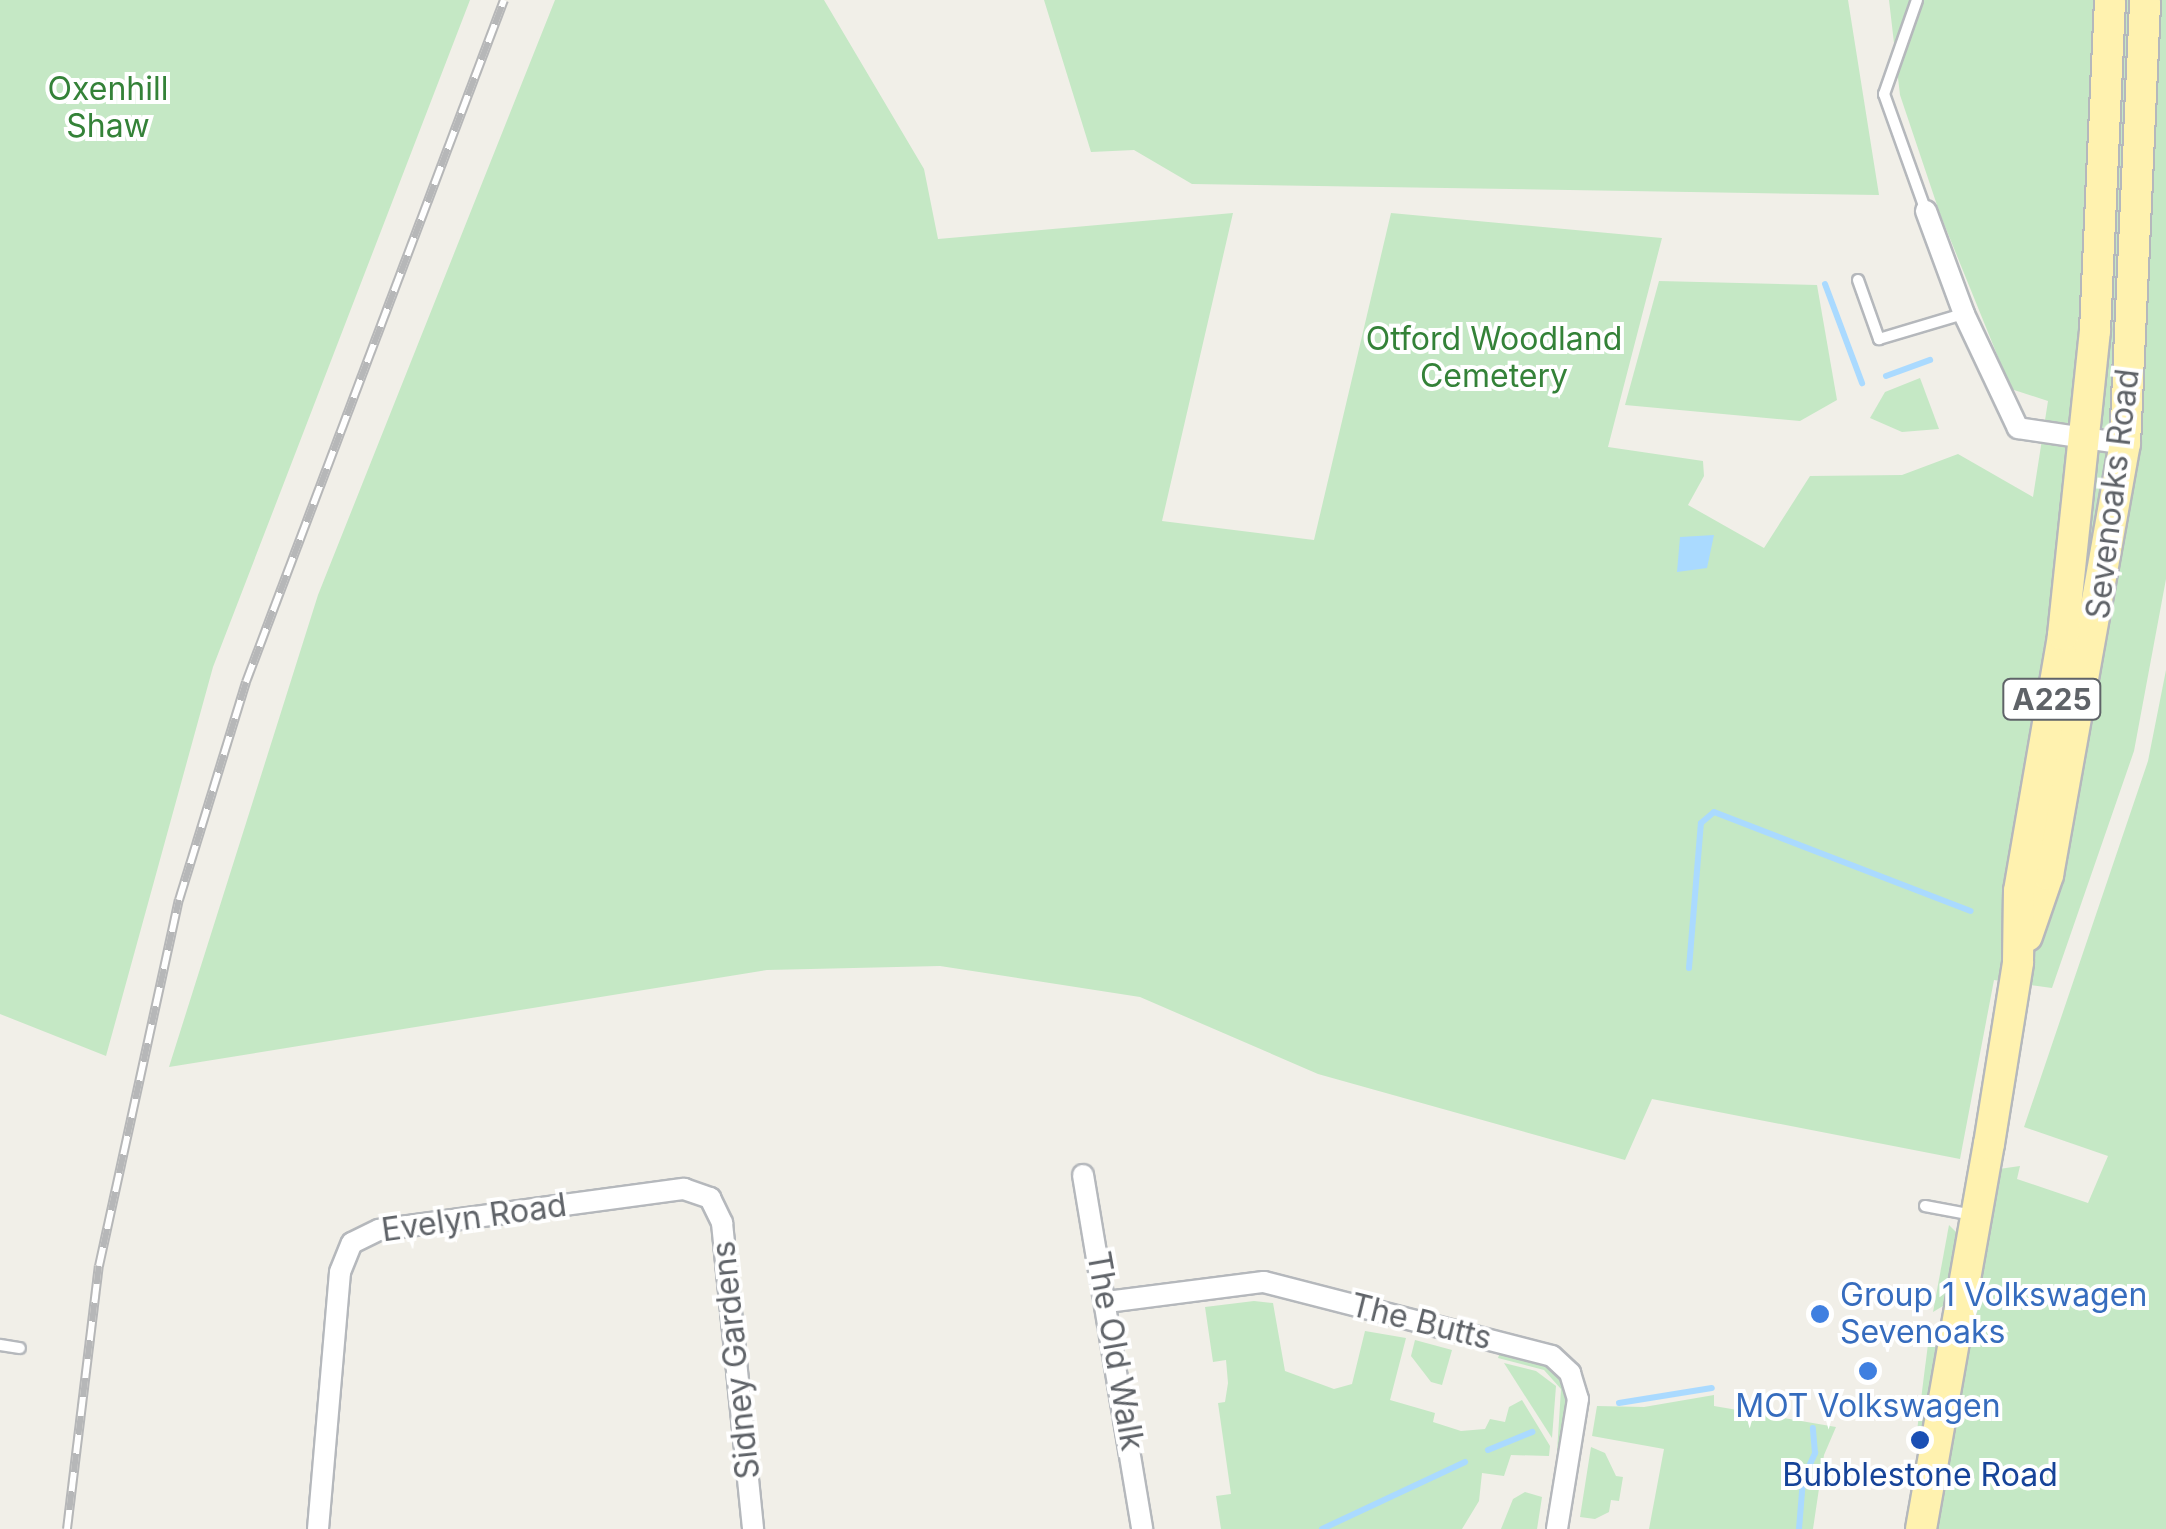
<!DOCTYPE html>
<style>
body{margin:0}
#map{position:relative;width:2166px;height:1529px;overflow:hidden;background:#f1efe8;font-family:Inter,sans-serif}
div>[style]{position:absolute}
.green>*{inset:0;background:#c5e8c5}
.water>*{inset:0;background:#aadaff}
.stream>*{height:6px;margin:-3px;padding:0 3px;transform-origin:3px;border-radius:3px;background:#aadaff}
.roads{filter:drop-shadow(2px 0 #b5b8bc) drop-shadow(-2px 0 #b5b8bc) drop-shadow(0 2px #b5b8bc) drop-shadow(0 -2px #b5b8bc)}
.service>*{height:10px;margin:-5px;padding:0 5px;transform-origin:5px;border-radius:5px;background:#fff}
.minor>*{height:20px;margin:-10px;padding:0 10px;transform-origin:10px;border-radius:10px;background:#fff}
.primary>*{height:30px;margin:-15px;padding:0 15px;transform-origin:15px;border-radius:15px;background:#fff2af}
.rail>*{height:10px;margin-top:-5px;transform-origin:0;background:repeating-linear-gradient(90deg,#fff 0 19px,#b6b7b8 0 38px);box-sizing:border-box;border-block:2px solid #b6b7b8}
.dots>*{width:28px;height:28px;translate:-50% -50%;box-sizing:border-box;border:5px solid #fff;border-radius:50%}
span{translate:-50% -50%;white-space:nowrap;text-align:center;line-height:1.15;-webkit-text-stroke:8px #fff;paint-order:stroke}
.shield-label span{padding:2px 8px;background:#fff;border:2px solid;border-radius:8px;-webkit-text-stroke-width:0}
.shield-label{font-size:30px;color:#5f6368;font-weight:700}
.park-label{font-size:32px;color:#348238}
.street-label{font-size:32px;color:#5f6368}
.shop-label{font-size:32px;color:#366cbe}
.left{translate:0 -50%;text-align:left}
.transit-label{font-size:32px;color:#164399}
</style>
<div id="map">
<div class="green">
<div style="clip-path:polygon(0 0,470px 0,213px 667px,106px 1056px,0 1014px)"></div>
<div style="clip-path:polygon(555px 0,824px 0,924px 169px,938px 239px,1233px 213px,1162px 521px,1314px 540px,1391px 213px,1662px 238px,1608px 447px,1703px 461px,1704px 476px,1688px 505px,1764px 548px,1810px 476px,1902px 475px,1958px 454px,2033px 497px,2048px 401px,2011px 389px,1940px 214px,1900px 95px,1889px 0,2166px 0,2166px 579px,2134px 751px,2052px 988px,1994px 980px,1960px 1159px,1652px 1099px,1625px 1160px,1318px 1074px,1140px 997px,940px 966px,767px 970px,169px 1067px,318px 595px)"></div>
<div style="clip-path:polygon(1044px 0,1848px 0,1879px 195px,1192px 184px,1134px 150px,1091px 152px)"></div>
<div style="clip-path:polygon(1659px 281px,1817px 285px,1837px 400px,1800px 421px,1625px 405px)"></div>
<div style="clip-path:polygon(1920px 378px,1939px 429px,1902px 432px,1870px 418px,1885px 392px)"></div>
<div style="clip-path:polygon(2166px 670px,2166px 1529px,1932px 1529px,1999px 1169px,2020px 1166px,2017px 1179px,2088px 1203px,2108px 1156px,2024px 1127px,2148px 761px)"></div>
<div style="clip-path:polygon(1949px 1225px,1959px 1235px,1948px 1303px,1933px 1312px)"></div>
<div style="clip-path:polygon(1254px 1301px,1273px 1303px,1285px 1371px,1334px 1389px,1352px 1384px,1365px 1331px,1406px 1338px,1390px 1400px,1435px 1413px,1433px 1422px,1461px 1431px,1485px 1429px,1490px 1419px,1505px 1422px,1509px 1407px,1522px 1400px,1550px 1446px,1549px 1456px,1511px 1455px,1504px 1476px,1482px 1473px,1479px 1501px,1462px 1529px,1221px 1529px,1216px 1496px,1231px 1494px,1218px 1403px,1225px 1402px,1228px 1383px,1226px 1360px,1213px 1362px,1205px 1307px)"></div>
<div style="clip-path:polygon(1929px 1336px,1939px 1351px,1922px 1448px,1915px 1447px)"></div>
<div style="clip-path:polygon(1415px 1340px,1452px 1350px,1442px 1385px,1431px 1382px,1411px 1356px)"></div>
<div style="clip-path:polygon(1500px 1352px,1543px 1363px,1562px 1378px,1568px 1397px,1555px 1484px,1561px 1389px,1544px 1370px,1498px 1358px)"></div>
<div style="clip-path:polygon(1504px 1363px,1536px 1371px,1556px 1386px,1552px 1438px)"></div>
<div style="clip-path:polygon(1714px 1395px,1714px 1406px,1836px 1427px,1824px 1455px,1813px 1529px,1649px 1529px,1664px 1449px,1592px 1436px,1597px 1406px,1644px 1407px)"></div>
<div style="clip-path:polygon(1591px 1447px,1605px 1453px,1616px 1476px,1623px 1477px,1619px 1501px,1611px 1500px,1609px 1512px,1595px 1519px,1580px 1517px)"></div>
<div style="clip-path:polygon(1525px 1492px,1542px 1497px,1537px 1529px,1501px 1529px,1513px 1499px)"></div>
</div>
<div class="water">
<div style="clip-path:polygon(1714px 535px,1707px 568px,1677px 572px,1680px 537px)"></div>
</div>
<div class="stream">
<div style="left:1825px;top:284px;width:106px;rotate:69.5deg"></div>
<div style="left:1886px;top:376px;width:47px;rotate:-20deg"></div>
<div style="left:1689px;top:968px;width:145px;rotate:-85.3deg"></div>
<div style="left:1701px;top:823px;width:17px;rotate:-40deg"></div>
<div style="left:1714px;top:812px;width:275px;rotate:21.1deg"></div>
<div style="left:1619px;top:1403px;width:94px;rotate:-9.2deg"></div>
<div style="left:1488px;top:1450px;width:48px;rotate:-22.2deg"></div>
<div style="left:1322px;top:1529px;width:158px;rotate:-25.1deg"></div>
<div style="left:1799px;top:1529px;width:50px;rotate:-85.4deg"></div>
<div style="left:1803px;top:1479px;width:29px;rotate:-65deg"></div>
<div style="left:1815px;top:1453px;width:25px;rotate:-95deg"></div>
</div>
<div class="roads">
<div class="service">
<div style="left:1917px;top:0;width:100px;rotate:109.3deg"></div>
<div style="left:1884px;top:94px;width:124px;rotate:70.3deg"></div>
<div style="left:1858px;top:280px;width:63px;rotate:70.4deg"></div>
<div style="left:1879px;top:339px;width:88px;rotate:-16.6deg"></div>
<div style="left:1925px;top:1206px;width:49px;rotate:10.6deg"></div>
<div style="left:0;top:1345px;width:20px;rotate:9deg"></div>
</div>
<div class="minor">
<div style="left:1926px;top:211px;width:110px;rotate:69.7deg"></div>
<div style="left:1964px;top:314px;width:126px;rotate:64.7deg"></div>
<div style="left:2018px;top:428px;width:108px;rotate:8.5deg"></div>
<div style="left:1083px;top:1175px;width:359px;rotate:80.5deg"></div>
<div style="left:1107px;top:1302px;width:158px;rotate:-7.3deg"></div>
<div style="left:1264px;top:1282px;width:297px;rotate:14.4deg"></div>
<div style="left:1552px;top:1356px;width:25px;rotate:43deg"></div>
<div style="left:1570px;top:1373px;width:27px;rotate:73deg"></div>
<div style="left:1578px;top:1399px;width:132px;rotate:99.2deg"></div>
<div style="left:318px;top:1529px;width:258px;rotate:-85.1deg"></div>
<div style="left:340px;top:1272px;width:31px;rotate:-68deg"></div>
<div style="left:352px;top:1243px;width:30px;rotate:-26deg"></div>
<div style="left:379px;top:1230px;width:308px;rotate:-7.7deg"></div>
<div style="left:684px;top:1189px;width:28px;rotate:19deg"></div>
<div style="left:710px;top:1198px;width:28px;rotate:64deg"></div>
<div style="left:722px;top:1223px;width:308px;rotate:84.2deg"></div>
</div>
<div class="primary">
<div style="left:2027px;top:936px;width:65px;rotate:-71deg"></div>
<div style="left:2048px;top:875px;width:438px;rotate:-79.9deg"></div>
<div style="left:2125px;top:444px;width:444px;rotate:-87.4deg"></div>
<div style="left:1921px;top:1529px;width:391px;rotate:-80deg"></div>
<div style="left:1989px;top:1144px;width:184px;rotate:-80.9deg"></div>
<div style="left:2018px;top:962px;width:71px;rotate:-89.2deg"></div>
<div style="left:2019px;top:891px;width:260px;rotate:-80.2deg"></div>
<div style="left:2063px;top:635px;width:306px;rotate:-84deg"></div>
<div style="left:2095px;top:331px;width:331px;rotate:-87.4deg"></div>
</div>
</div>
<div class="rail">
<div style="left:67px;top:1529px;width:265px;rotate:-83.1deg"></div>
<div style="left:99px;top:1266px;width:375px;rotate:-77.7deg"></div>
<div style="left:179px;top:900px;width:228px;rotate:-72.9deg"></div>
<div style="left:246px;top:682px;width:729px;rotate:-69.28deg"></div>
</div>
<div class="dots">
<div style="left:1820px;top:1314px;background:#3f7fe0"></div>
<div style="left:1868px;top:1371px;background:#3f7fe0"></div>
<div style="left:1920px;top:1440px;background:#1a4fb4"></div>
</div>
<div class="shield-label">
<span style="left:2052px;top:699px">A225</span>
</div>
<div class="park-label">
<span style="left:108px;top:108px">Oxenhill<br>Shaw</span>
<span style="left:1494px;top:358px">Otford Woodland<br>Cemetery</span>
</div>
<div class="street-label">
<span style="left:2113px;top:494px;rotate:-83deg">Sevenoaks Road</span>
<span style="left:474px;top:1218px;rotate:-8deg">Evelyn Road</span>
<span style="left:1421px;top:1322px;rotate:14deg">The Butts</span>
<span style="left:1115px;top:1351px;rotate:80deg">The Old Walk</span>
<span style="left:736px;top:1360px;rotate:-96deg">Sidney Gardens</span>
</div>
<div class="shop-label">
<span class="left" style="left:1840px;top:1314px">Group 1 Volkswagen<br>Sevenoaks</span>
<span style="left:1868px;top:1406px">MOT Volkswagen</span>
</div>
<div class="transit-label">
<span style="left:1920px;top:1475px">Bubblestone Road</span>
</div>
</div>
